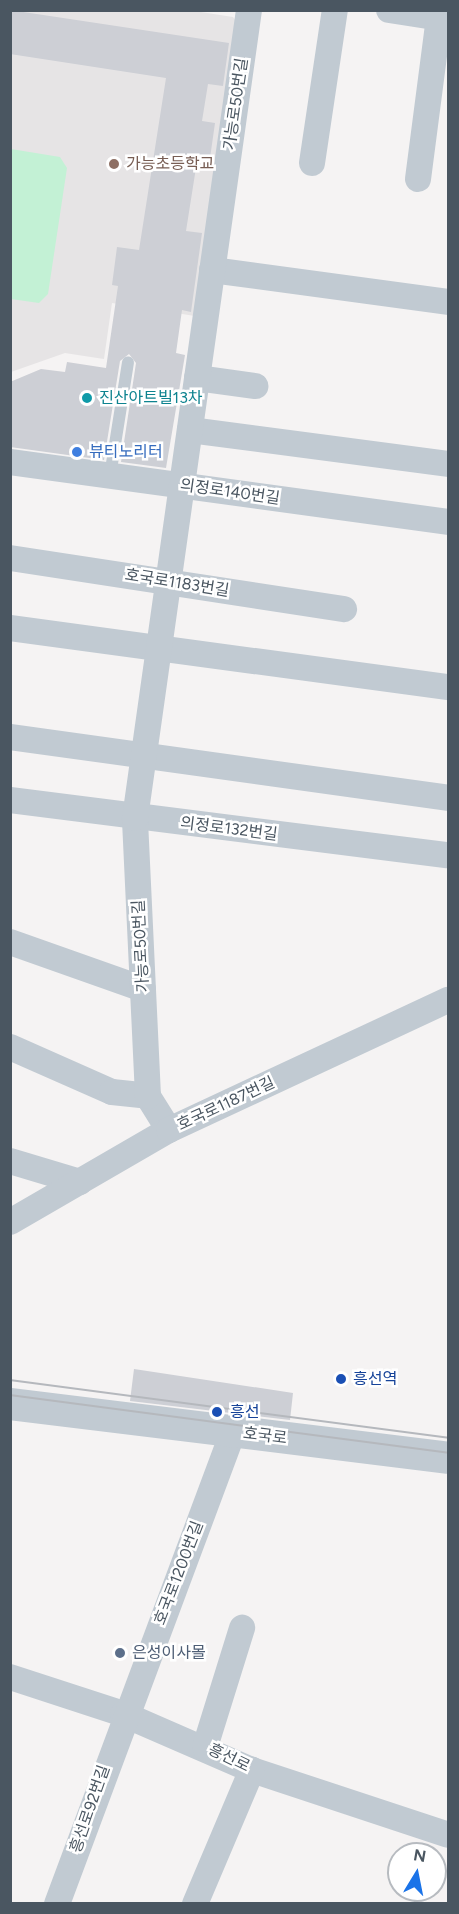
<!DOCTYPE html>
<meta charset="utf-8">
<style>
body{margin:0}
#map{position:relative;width:459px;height:1914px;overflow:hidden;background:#f5f3f3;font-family:Figtree,"Noto Sans KR",sans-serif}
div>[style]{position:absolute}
.education>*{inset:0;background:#e6e4e5}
.green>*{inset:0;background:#c3f1d5}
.building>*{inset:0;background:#cdcfd5}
.service>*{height:12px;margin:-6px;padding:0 6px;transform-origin:6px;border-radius:6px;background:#c1cad2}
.minor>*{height:26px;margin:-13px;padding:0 13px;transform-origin:13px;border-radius:13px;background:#c1cad2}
.tertiary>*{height:32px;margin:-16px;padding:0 16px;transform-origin:16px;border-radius:16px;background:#c1cad2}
.tram>*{height:1.5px;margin:-0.75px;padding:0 0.75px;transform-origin:0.75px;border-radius:0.75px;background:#b5b8bd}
.dots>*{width:16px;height:16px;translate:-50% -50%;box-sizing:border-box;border:3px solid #fff;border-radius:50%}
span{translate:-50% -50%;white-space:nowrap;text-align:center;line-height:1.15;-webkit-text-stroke:5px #fff;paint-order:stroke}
.street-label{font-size:16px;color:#4a5661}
.education-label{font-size:16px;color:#785e54}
.left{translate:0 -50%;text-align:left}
.culture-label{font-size:16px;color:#0d838f}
.shop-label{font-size:16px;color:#366cbe}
.transit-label{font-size:16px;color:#164399}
.service-label{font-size:16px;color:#4e5e75}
.frame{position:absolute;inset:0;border:12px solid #4a5661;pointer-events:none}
.north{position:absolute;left:387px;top:1842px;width:60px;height:60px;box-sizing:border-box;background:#fff;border:2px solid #b7bbc0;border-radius:50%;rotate:10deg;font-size:16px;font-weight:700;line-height:24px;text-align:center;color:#4a5661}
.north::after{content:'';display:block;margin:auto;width:21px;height:27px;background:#1a73e8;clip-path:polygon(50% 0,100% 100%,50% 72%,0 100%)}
</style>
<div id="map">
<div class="education">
<div style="clip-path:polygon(188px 10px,233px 17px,238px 24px,195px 316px,112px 303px,104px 359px,65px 353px,11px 372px,10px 11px)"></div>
</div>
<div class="green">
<div style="clip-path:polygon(11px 149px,60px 157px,67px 168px,48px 294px,39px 303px,11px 299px)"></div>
</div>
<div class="building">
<div style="clip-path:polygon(10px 10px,229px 43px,223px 86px,208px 84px,202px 121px,215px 123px,210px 158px,198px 155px,186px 231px,202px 233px,191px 312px,182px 310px,176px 353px,185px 355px,166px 468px,121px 462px,136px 363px,129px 354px,120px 361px,104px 460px,10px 447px,10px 382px,41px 369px,65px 372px,67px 362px,106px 368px,118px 286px,112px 285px,117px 247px,139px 250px,166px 78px,10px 54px)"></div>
<div style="clip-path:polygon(134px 1369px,293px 1393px,290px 1420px,130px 1401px)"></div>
</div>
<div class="service">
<div style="left:110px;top:476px;width:115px;rotate:-81deg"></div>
</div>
<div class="minor">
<div style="left:389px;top:10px;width:60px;rotate:8.7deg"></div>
<div style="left:312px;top:163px;width:155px;rotate:-81.5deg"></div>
<div style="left:418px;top:179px;width:163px;rotate:-82.6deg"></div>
<div style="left:212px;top:270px;width:238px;rotate:7.7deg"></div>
<div style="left:197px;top:378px;width:59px;rotate:7.9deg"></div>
<div style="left:190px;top:430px;width:260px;rotate:7.5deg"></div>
<div style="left:10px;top:462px;width:442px;rotate:7.8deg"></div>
<div style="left:10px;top:558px;width:338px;rotate:8.7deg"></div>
<div style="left:10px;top:628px;width:442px;rotate:7.7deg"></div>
<div style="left:10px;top:737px;width:442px;rotate:7.9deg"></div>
<div style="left:10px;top:800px;width:441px;rotate:7.2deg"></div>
<div style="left:10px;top:942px;width:141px;rotate:19.5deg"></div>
<div style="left:10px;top:1047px;width:111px;rotate:23.8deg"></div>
<div style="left:112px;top:1092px;width:36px;rotate:6deg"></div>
<div style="left:169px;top:1130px;width:40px;rotate:-122deg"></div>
<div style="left:148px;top:1096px;width:278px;rotate:-92.7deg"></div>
<div style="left:135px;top:818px;width:816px;rotate:-81.97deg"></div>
<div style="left:10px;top:1161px;width:73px;rotate:16.7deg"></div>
<div style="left:10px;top:1222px;width:184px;rotate:-30.1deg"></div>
<div style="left:169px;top:1130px;width:308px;rotate:-25deg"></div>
<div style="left:10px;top:1677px;width:119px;rotate:18.1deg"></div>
<div style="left:123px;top:1714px;width:141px;rotate:23.5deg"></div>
<div style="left:252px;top:1770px;width:206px;rotate:18.3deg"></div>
<div style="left:205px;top:1747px;width:125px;rotate:-72.7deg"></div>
<div style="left:57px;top:1904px;width:504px;rotate:-69.55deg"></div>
<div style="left:195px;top:1904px;width:146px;rotate:-67deg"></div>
</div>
<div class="tertiary">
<div style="left:10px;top:1404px;width:441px;rotate:7deg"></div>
</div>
<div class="tram">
<div style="left:10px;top:1380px;width:442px;rotate:7.5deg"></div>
<div style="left:10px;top:1395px;width:442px;rotate:7.5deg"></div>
</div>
<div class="dots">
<div style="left:114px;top:164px;background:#8d6e63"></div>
<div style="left:87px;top:398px;background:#0f9aa8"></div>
<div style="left:77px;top:452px;background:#3f7fe0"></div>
<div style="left:341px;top:1379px;background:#1a4fb4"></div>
<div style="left:217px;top:1412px;background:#1a4fb4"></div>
<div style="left:120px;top:1653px;background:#5c6f8a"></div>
</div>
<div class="street-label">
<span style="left:236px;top:104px;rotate:-82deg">가능로50번길</span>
<span style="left:230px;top:492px;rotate:8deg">의정로140번길</span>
<span style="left:177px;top:583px;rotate:9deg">호국로1183번길</span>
<span style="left:229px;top:829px;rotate:7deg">의정로132번길</span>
<span style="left:141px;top:946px;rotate:-93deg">가능로50번길</span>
<span style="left:226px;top:1104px;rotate:-25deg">호국로1187번길</span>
<span style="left:265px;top:1436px;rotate:7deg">호국로</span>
<span style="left:179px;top:1573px;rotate:-69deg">호국로1200번길</span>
<span style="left:229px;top:1758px;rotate:26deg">흥선로</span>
<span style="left:90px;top:1809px;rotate:-71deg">흥선로92번길</span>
</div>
<div class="education-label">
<span class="left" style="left:126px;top:164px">가능초등학교</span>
</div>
<div class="culture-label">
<span class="left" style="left:99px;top:398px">진산아트빌13차</span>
</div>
<div class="shop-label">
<span class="left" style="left:89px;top:452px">뷰티노리터</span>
</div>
<div class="transit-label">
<span class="left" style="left:353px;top:1379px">흥선역</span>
<span class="left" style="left:230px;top:1412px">흥선</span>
</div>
<div class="service-label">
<span class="left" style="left:132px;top:1653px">은성이사몰</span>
</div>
<div class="frame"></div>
<div class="north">N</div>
</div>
